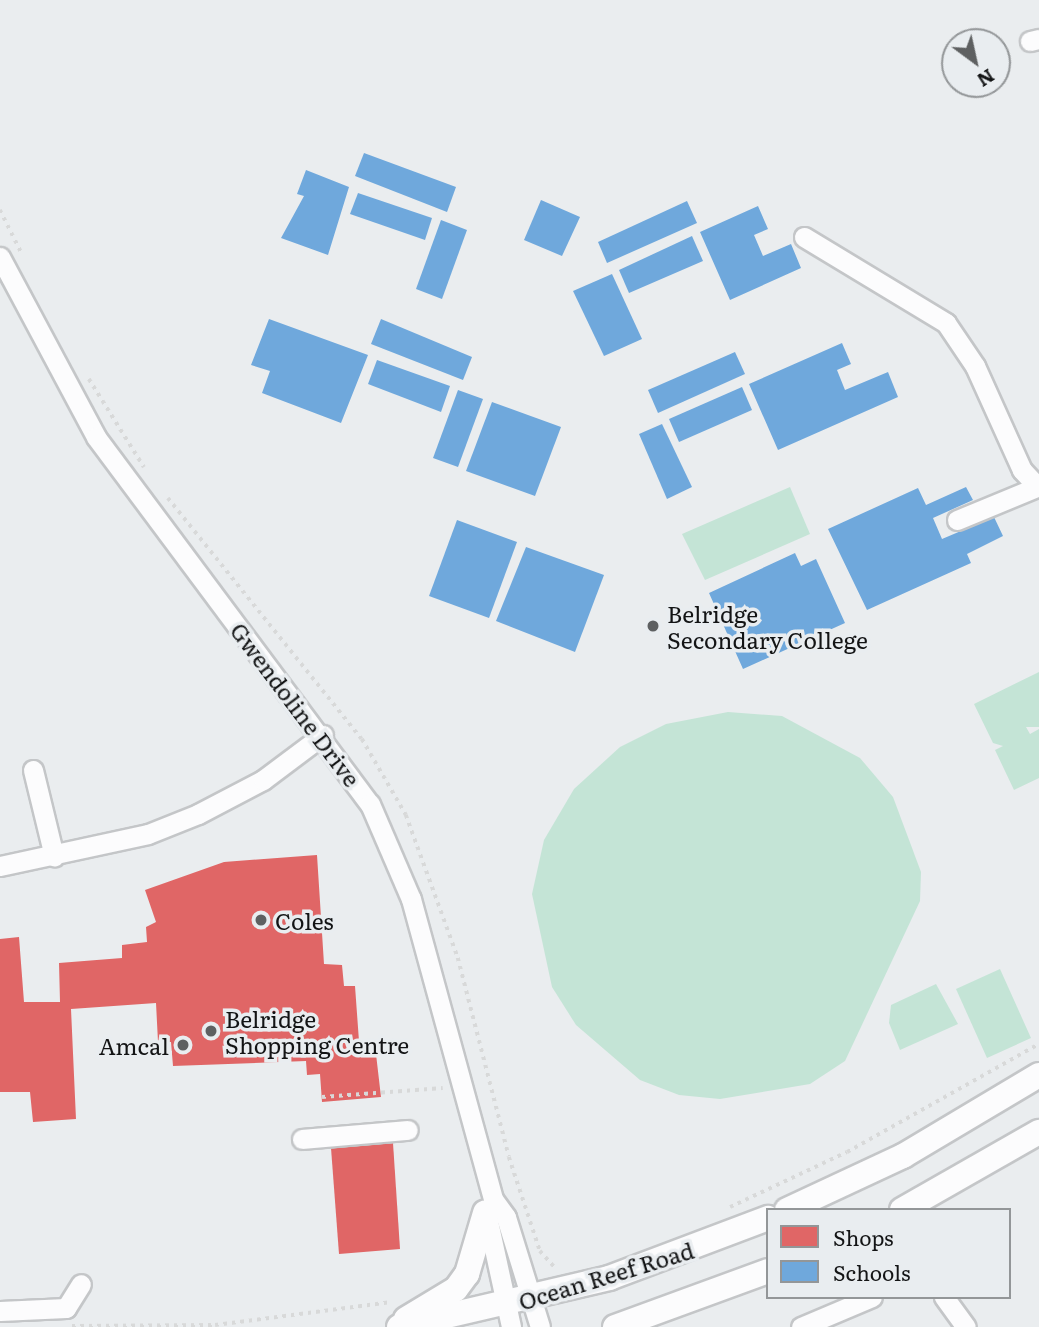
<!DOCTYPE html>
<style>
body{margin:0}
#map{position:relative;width:1039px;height:1327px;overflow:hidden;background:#eaedef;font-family:Literata,serif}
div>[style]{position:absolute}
.green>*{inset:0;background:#c4e4d6}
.shops>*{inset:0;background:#e06666}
.schools>*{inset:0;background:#6fa8dc}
.path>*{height:3.5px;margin-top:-1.75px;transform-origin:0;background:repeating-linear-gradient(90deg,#d8d9d9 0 3.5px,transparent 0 8.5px)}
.roads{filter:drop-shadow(2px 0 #c4c6c8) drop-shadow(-2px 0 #c4c6c8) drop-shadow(0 2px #c4c6c8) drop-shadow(0 -2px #c4c6c8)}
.minor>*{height:19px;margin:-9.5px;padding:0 9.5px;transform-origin:9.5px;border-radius:9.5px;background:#fcfcfd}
.major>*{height:24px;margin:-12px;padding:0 12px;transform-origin:12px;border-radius:12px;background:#fcfcfd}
.dots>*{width:19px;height:19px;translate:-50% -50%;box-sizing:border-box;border:4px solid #e9edf0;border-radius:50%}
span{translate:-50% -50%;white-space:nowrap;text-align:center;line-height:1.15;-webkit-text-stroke:7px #e9edf0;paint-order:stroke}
.poi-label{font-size:23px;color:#131415}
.left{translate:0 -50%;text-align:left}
.right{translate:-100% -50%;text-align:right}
.street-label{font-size:23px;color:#131415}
.legend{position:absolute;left:766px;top:1208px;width:245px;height:91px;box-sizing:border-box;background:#e9edf0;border:2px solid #939698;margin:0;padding:9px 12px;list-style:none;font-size:21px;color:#131415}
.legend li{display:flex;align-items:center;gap:14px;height:35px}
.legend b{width:35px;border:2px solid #939698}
.north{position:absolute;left:941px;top:28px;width:70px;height:70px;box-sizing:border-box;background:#e9edf0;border:2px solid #939698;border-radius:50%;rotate:147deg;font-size:19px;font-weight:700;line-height:28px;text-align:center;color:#131415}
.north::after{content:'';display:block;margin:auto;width:24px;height:32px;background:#5e6061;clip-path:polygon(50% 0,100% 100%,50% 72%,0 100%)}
</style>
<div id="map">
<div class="green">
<div style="clip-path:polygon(790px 487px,810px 534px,705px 580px,682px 534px)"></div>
<div style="clip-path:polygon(1039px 672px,1039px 727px,1026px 727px,1030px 734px,1039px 729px,1039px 778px,1014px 790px,995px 750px,1003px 746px,993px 743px,974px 704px)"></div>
<div style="clip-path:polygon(728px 712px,782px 716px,860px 758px,893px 797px,921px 872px,920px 901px,845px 1061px,810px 1084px,720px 1099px,679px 1095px,640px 1080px,576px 1025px,552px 987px,532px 894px,544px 840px,574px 789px,620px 747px,666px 724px)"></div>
<div style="clip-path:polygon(1000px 969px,1031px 1038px,987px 1058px,956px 989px)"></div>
<div style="clip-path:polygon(936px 984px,958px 1024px,900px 1050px,889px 1023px,891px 1005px)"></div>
</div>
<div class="shops">
<div style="clip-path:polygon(317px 855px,324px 964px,342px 965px,344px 986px,355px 986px,360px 1055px,376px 1054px,381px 1097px,322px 1102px,320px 1074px,307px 1075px,306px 1061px,173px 1066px,171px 1042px,158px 1042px,156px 1003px,71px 1009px,76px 1119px,33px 1122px,30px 1092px,0 1092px,0 939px,19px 937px,24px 1002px,60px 1002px,59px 963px,122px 958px,122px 945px,147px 942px,146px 927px,156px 922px,145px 890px,224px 862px)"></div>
<div style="clip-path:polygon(393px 1143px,400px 1249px,339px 1254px,331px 1148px)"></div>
</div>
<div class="schools">
<div style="clip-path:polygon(364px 153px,456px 187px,447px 212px,355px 176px)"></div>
<div style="clip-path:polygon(306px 170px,349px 187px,328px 255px,281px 238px,304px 196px,297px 194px)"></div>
<div style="clip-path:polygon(358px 193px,432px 218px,425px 240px,350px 214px)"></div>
<div style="clip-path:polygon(541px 200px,580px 217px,562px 256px,524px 240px)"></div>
<div style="clip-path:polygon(687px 201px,697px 223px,607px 263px,598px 242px)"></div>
<div style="clip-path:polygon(758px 206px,768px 229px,754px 235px,763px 256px,791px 244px,801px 268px,730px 300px,700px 232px)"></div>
<div style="clip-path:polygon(441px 220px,467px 230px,442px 299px,416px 289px)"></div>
<div style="clip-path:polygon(692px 236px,703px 261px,629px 293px,619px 270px)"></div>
<div style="clip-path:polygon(612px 274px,642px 339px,604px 356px,573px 291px)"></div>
<div style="clip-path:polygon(269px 319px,368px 355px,341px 423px,262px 393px,270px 371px,251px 365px)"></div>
<div style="clip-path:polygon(381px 319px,472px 357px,463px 380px,371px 344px)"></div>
<div style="clip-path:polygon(842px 343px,851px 364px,837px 370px,845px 390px,888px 372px,898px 397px,778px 450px,749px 384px)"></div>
<div style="clip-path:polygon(735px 352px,745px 374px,658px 413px,648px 390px)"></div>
<div style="clip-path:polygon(377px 360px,450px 386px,441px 412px,368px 384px)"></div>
<div style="clip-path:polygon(742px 387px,752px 410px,679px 442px,669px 419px)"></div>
<div style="clip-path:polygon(458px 390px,483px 399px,458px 467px,433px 458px)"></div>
<div style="clip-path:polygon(492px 402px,561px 427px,535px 496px,466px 471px)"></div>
<div style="clip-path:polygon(662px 424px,692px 487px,667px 499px,639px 434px)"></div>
<div style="clip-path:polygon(966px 487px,973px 500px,933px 518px,942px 539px,994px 517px,1003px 536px,967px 554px,971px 563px,867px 610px,828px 529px,918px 488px,926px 505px)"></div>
<div style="clip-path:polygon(457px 520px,517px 542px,489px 618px,429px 596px)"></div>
<div style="clip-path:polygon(526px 547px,604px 575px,575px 652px,496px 621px)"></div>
<div style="clip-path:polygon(795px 553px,801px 566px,816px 559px,845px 623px,743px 669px,709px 593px)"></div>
</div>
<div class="path">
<div style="left:0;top:210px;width:47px;rotate:63.4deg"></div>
<div style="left:89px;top:379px;width:104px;rotate:58deg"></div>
<div style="left:168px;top:498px;width:309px;rotate:51.2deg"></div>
<div style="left:362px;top:739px;width:88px;rotate:59.9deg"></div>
<div style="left:406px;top:815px;width:152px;rotate:70deg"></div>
<div style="left:458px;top:958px;width:205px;rotate:75.6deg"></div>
<div style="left:509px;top:1157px;width:99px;rotate:71.7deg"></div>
<div style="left:540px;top:1251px;width:24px;rotate:48deg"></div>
<div style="left:322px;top:1097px;width:121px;rotate:-4.3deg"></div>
<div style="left:730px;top:1207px;width:129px;rotate:-25.2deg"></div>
<div style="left:847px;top:1152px;width:220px;rotate:-29.4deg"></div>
<div style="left:72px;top:1326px;width:143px;rotate:-0.4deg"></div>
<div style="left:215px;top:1325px;width:178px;rotate:-7.4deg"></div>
</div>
<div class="roads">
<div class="minor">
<div style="left:1030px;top:41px;width:9px;rotate:-13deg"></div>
<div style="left:804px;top:237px;width:166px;rotate:31.2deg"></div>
<div style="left:946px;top:323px;width:52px;rotate:56deg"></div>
<div style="left:975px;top:366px;width:114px;rotate:65.7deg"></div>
<div style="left:1022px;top:470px;width:22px;rotate:47deg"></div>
<div style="left:0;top:257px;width:204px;rotate:61.9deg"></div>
<div style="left:96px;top:437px;width:458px;rotate:53.3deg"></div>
<div style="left:370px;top:804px;width:103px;rotate:66.7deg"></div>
<div style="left:411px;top:899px;width:311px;rotate:74.7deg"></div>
<div style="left:493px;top:1199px;width:22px;rotate:54deg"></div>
<div style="left:506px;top:1217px;width:115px;rotate:72.8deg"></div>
<div style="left:957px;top:520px;width:89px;rotate:-22.5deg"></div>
<div style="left:33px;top:770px;width:89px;rotate:76.3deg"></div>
<div style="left:0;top:866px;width:151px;rotate:-12.2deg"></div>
<div style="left:148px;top:834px;width:54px;rotate:-21.8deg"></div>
<div style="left:198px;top:814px;width:73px;rotate:-27.6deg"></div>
<div style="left:263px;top:780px;width:75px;rotate:-36.9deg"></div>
<div style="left:302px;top:1139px;width:106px;rotate:-4.9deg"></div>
<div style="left:486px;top:1212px;width:118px;rotate:77.7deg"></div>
<div style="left:944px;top:1297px;width:37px;rotate:54deg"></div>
<div style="left:0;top:1311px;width:66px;rotate:-2.6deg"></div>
<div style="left:66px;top:1308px;width:28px;rotate:-58deg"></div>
<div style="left:801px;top:1327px;width:77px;rotate:-22.9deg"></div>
</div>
<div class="major">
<div style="left:787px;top:1210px;width:128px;rotate:-25deg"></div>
<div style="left:903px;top:1156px;width:158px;rotate:-30.8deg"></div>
<div style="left:902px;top:1210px;width:158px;rotate:-29.7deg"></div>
<div style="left:406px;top:1319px;width:58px;rotate:-31deg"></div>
<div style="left:456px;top:1289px;width:19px;rotate:-54deg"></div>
<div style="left:467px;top:1274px;width:64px;rotate:-73.6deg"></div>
<div style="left:399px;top:1327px;width:216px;rotate:-13.1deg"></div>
<div style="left:609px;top:1278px;width:170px;rotate:-20.7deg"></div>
<div style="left:615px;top:1327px;width:163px;rotate:-20.1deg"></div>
</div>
</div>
<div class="dots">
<div style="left:653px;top:626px;background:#5e6061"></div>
<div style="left:261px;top:920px;background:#5e6061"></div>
<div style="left:211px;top:1031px;background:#5e6061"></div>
<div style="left:183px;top:1045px;background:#5e6061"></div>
</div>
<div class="poi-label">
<span class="left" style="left:667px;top:626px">Belridge<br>Secondary College</span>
<span class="left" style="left:275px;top:920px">Coles</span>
<span class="left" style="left:225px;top:1031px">Belridge<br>Shopping Centre</span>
<span class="right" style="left:169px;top:1045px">Amcal</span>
</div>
<div class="street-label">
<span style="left:296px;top:704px;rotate:53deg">Gwendoline Drive</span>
<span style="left:606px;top:1275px;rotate:-17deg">Ocean Reef Road</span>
</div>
<ul class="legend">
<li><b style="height:19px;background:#e06666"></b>Shops</li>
<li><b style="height:19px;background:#6fa8dc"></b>Schools</li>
</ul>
<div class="north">N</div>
</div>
